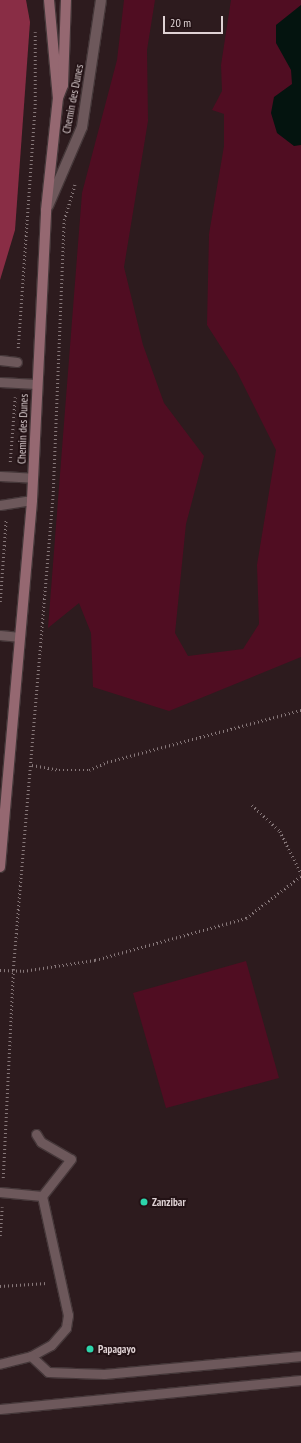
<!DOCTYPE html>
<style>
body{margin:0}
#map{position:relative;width:301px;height:1443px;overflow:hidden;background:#2d1b1e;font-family:"PT Sans Narrow",sans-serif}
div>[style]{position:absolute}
.green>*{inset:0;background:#500d22}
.forest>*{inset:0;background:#892d45}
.water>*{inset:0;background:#04140f}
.path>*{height:2.5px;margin-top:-1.25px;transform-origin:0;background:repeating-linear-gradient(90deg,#87787a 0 1px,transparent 0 4px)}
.roads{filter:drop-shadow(1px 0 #453739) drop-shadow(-1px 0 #453739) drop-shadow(0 1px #453739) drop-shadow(0 -1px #453739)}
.lane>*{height:9px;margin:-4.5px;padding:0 4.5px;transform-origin:4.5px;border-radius:4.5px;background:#6d585b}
.street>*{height:10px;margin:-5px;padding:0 5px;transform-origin:5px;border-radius:5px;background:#6d585b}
.secondary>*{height:10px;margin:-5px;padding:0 5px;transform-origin:5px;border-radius:5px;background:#956871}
.dots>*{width:11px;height:11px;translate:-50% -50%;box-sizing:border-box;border:2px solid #231215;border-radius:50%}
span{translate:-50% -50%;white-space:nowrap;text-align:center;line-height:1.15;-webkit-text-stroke:4px #231215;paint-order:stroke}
.street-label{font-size:11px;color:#dfd2d4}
.poi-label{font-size:11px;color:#dfd2d4;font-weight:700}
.left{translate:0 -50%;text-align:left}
.scale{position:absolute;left:163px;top:16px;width:60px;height:18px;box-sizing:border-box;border:2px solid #dfd2d4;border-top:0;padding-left:5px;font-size:12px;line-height:14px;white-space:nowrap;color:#dfd2d4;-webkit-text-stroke:3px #231215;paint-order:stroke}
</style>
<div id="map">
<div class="green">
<div style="clip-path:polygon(124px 0,155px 0,147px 50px,148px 121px,124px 267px,143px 345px,164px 403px,204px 456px,186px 524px,175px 633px,188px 656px,243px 649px,259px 624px,257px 565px,276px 450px,237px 372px,207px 325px,209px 234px,224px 146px,224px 114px,212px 110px,222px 91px,221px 65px,231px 0,301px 0,301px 657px,169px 711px,93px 687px,91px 633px,79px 603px,48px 628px,82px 193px,117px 60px)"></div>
<div style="clip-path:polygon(246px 961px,279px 1078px,166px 1108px,133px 993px)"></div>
</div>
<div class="forest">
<div style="clip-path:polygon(0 0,26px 0,30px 22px,15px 230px,0 280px)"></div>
</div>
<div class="water">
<div style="clip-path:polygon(301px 5px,301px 145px,294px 146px,277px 133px,271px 113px,274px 97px,292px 84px,291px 70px,276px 43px,276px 25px)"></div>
</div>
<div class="path">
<div style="left:18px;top:348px;width:244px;rotate:-86deg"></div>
<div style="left:35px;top:105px;width:73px;rotate:-90deg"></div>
<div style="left:10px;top:462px;width:65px;rotate:-85.6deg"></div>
<div style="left:0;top:602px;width:83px;rotate:-85.9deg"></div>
<div style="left:32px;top:765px;width:27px;rotate:10deg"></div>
<div style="left:59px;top:770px;width:30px"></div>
<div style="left:89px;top:770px;width:20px;rotate:-24deg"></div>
<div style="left:107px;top:762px;width:201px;rotate:-15deg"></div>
<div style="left:252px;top:805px;width:38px;rotate:43deg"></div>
<div style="left:280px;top:831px;width:47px;rotate:63.4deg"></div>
<div style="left:0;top:970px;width:23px;rotate:2deg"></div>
<div style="left:23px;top:971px;width:73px;rotate:-8.7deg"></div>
<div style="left:95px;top:960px;width:157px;rotate:-15.5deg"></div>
<div style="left:246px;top:918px;width:69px;rotate:-37.4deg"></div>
<div style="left:3px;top:1178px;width:208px;rotate:-87.2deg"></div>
<div style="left:13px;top:970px;width:480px;rotate:-85.2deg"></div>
<div style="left:53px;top:492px;width:272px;rotate:-87.7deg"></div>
<div style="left:64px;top:220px;width:37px;rotate:-73deg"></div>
<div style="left:0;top:1236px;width:29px;rotate:-86deg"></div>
<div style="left:0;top:1286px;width:47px;rotate:-3.7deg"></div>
</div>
<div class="roads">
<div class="lane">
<div style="left:0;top:360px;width:17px;rotate:7deg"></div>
<div style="left:0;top:382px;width:36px;rotate:3deg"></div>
<div style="left:0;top:476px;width:33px;rotate:3deg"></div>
<div style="left:0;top:505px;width:32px;rotate:-9deg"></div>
<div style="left:0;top:635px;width:20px;rotate:6deg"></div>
<div style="left:36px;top:1134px;width:9px;rotate:58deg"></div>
<div style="left:41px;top:1142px;width:34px;rotate:30deg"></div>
<div style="left:71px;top:1159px;width:47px;rotate:128.1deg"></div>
<div style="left:0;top:1192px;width:42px;rotate:5.4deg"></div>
<div style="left:42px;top:1196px;width:122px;rotate:77.7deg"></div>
<div style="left:68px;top:1315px;width:13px;rotate:99deg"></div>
<div style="left:66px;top:1328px;width:23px;rotate:131deg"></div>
<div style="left:51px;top:1345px;width:23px;rotate:151deg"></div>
<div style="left:31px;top:1356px;width:32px;rotate:166deg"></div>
<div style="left:31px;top:1356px;width:23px;rotate:43deg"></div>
<div style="left:48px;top:1372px;width:56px;rotate:2deg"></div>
<div style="left:104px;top:1374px;width:198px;rotate:-5.2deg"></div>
<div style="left:0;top:1409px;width:302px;rotate:-5.5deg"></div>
</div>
<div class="street">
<div style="left:48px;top:206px;width:86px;rotate:-66.7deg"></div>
<div style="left:82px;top:127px;width:128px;rotate:-81.5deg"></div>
</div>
<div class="secondary">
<div style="left:49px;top:0;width:98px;rotate:84.8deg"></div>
<div style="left:0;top:867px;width:368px;rotate:-85deg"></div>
<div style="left:32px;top:500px;width:290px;rotate:-87.2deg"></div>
<div style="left:46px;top:210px;width:113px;rotate:-83.9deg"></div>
<div style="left:58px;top:98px;width:14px;rotate:-69deg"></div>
<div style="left:63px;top:85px;width:85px;rotate:-88deg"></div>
</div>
</div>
<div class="dots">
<div style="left:144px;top:1202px;background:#2cd5ab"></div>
<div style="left:90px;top:1349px;background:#2cd5ab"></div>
</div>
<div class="street-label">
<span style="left:73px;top:99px;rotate:-79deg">Chemin des Dunes</span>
<span style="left:23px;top:429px;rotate:-88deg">Chemin des Dunes</span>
</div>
<div class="poi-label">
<span class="left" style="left:152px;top:1202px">Zanzibar</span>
<span class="left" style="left:98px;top:1349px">Papagayo</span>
</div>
<div class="scale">20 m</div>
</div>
